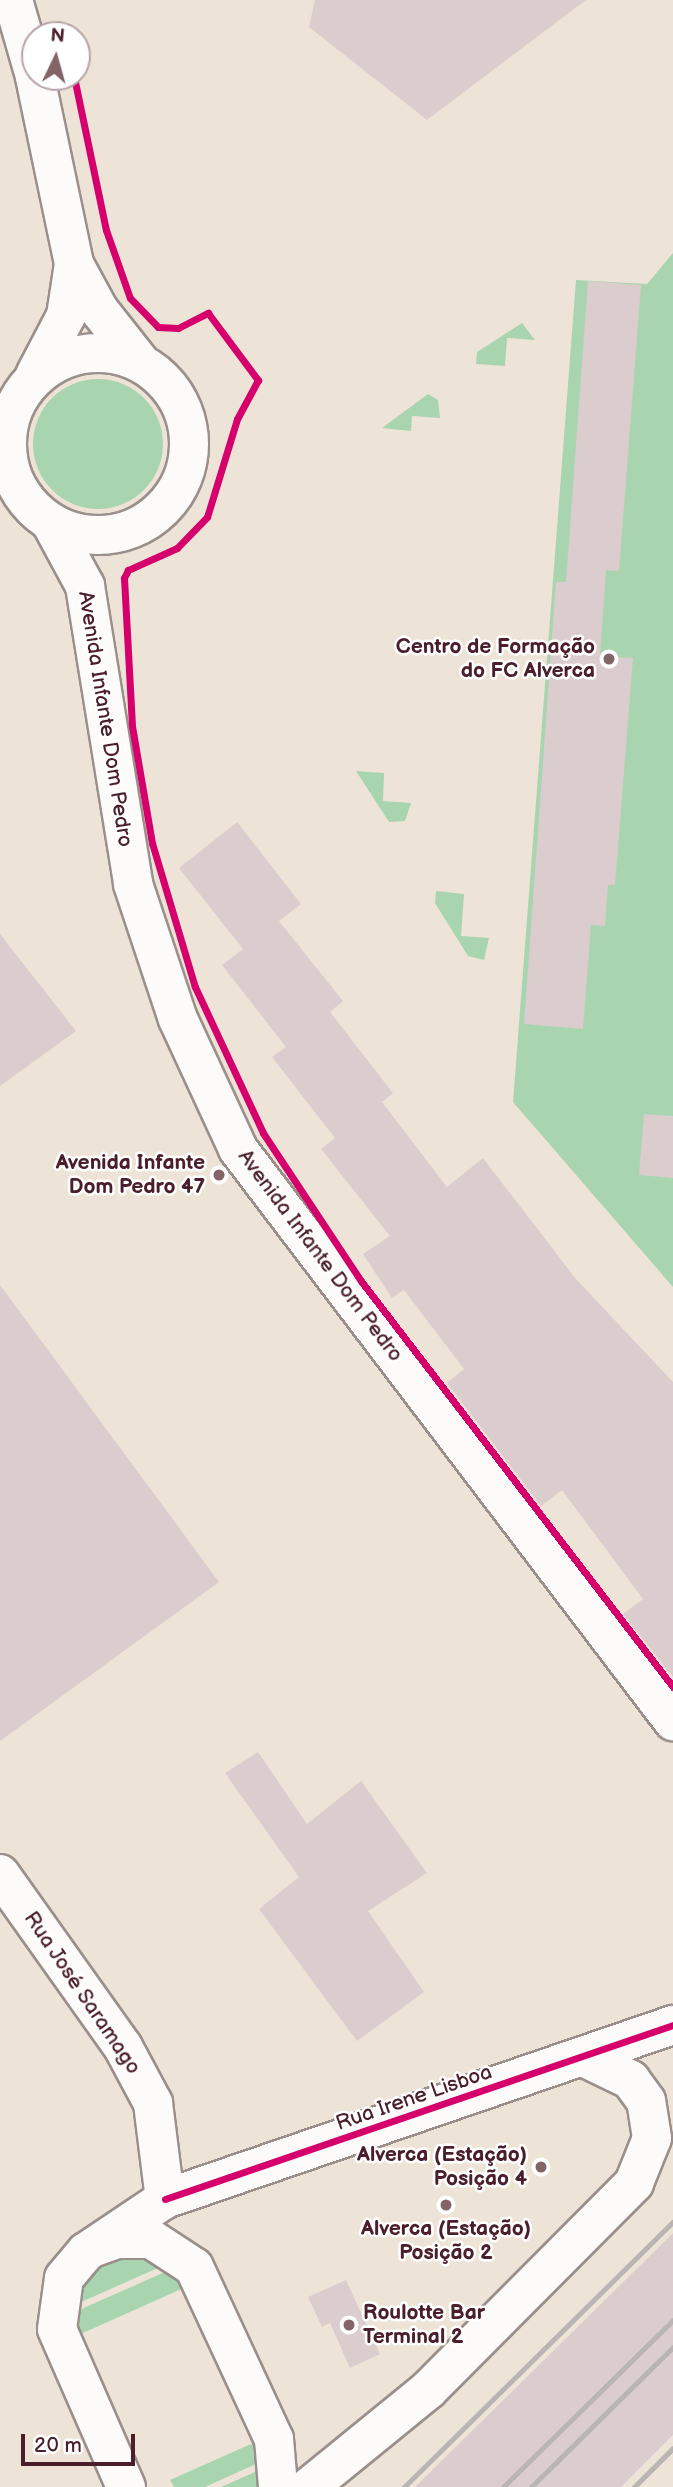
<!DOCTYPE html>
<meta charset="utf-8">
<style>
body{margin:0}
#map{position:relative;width:673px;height:2487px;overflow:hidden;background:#ede4d7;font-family:"Balsamiq Sans",sans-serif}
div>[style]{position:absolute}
.green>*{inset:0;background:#a8d5af}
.round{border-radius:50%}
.building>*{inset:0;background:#dbcdcd}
.roads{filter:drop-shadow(2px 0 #9a8f8b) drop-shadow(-2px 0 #9a8f8b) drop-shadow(0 2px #9a8f8b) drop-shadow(0 -2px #9a8f8b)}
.street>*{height:38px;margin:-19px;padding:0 19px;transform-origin:19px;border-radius:19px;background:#fcfbf9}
.secondary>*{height:38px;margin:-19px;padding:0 19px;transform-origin:19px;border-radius:19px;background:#fcfbf9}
.secondary>.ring{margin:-19px;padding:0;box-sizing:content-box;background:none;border:38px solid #fcfbf9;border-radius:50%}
.rail>*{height:5px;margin:-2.5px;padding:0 2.5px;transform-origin:2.5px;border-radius:2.5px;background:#bab4b3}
.cycleway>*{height:7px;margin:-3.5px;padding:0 3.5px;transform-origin:3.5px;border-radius:3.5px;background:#d6006c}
.dots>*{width:19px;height:19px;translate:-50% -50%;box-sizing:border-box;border:4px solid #fff;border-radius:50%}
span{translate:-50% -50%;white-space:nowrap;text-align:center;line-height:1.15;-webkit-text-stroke:5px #fff;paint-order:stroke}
.poi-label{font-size:21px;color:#4a1f2b;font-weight:700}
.right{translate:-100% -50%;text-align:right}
.left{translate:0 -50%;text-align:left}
.street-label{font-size:21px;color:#4a1f2b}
.north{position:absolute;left:21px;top:21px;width:70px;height:70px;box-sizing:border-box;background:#fff;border:2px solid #b7a5aa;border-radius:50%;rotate:5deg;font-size:19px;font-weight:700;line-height:28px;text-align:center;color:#4a1f2b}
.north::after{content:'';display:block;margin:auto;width:24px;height:32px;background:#836467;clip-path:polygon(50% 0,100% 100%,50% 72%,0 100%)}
.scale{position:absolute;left:21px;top:2434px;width:114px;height:32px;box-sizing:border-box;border:4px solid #4a1f2b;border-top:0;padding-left:9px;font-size:21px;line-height:24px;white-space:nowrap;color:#4a1f2b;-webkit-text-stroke:5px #fff;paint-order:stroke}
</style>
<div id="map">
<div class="green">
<div style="clip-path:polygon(673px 253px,673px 1287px,513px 1102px,576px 280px,647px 284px)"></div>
<div style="clip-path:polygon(522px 323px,535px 340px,507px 338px,505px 366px,476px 364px,477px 352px)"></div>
<div class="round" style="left:33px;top:379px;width:130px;height:130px"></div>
<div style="clip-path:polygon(428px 394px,438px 400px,440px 418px,412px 416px,411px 431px,382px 428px)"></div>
<div style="clip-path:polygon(356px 771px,384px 773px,383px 801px,411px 803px,405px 821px,389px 822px)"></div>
<div style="clip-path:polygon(436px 891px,464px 894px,461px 936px,489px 938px,484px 960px,468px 956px,435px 903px)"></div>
<div style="clip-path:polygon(122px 2252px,169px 2263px,70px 2307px,82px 2277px)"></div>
<div style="clip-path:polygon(174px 2268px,188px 2286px,74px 2337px,70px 2314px)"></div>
<div style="clip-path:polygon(251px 2444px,261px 2444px,265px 2460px,205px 2487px,174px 2487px,170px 2480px)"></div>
<div style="clip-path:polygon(266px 2467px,263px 2487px,221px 2487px)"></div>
</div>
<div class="building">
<div style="clip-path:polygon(315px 0,586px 0,427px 120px,309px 27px)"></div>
<div style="clip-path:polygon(588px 281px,641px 285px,619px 571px,606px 570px,600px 656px,633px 658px,615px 885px,608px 885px,605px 926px,591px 925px,583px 1029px,524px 1024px,556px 582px,566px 582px)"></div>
<div style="clip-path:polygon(237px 822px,301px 904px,279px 921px,343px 1001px,330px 1012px,393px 1093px,382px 1102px,447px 1187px,483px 1158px,576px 1279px,673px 1382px,673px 1677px,623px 1614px,643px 1599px,562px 1490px,541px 1506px,447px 1383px,464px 1369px,404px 1290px,392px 1298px,363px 1254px,390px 1236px,321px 1149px,335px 1138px,272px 1057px,286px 1047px,222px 965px,243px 949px,179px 868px)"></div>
<div style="clip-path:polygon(0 934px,76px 1031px,0 1086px)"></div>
<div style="clip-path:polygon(644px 1114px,673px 1116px,673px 1178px,639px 1175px)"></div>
<div style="clip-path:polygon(0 1285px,219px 1582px,0 1741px)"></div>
<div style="clip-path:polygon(258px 1752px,307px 1824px,361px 1781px,427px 1873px,368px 1911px,424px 1992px,357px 2041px,259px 1909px,299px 1877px,225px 1773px)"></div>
<div style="clip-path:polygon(673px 2233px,673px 2435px,621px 2487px,415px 2487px)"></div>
<div style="clip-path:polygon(346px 2280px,380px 2354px,350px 2368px,330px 2323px,322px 2327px,308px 2297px)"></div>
</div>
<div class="roads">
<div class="street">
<div style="left:0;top:1874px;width:212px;rotate:54.6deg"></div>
<div style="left:123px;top:2047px;width:64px;rotate:61.8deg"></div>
<div style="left:153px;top:2103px;width:97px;rotate:82.9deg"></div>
<div style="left:309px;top:2487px;width:154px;rotate:-39.2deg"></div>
<div style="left:428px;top:2390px;width:292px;rotate:-45.1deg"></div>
<div style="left:634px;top:2183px;width:48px;rotate:-68.2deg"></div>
<div style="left:652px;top:2138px;width:37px;rotate:-99deg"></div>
<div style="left:646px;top:2101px;width:26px;rotate:-126deg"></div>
<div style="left:631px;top:2080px;width:51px;rotate:-154.4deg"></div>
</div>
<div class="secondary">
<div style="left:13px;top:0;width:79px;rotate:73.9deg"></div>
<div style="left:35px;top:77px;width:191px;rotate:78.2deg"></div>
<div style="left:74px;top:264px;width:52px;rotate:61.5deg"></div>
<div style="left:99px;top:310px;width:66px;rotate:51.7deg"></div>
<div class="ring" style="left:7px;top:353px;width:144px;height:144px"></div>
<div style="left:35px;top:375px;width:67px;rotate:-62.3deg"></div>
<div style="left:66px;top:316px;width:53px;rotate:-81.3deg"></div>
<div style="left:51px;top:523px;width:72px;rotate:61.6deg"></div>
<div style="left:85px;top:586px;width:302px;rotate:80.8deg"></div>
<div style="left:133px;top:884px;width:142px;rotate:71.6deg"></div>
<div style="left:178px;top:1019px;width:143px;rotate:65.2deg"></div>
<div style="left:238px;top:1149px;width:719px;rotate:52.75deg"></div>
<div style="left:95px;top:2247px;width:23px;rotate:-20deg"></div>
<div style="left:117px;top:2239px;width:34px"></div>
<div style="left:151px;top:2239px;width:51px;rotate:33.1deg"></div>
<div style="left:194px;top:2267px;width:190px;rotate:65.1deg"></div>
<div style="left:274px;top:2439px;width:48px;rotate:85.2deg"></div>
<div style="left:126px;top:2487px;width:172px;rotate:-113.6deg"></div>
<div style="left:57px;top:2329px;width:51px;rotate:-82.2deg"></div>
<div style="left:64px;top:2278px;width:34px;rotate:-50deg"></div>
<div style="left:86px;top:2252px;width:95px;rotate:-33.9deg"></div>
<div style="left:165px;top:2199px;width:537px;rotate:-18.91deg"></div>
</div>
</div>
<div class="rail">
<div style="left:404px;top:2487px;width:378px;rotate:-44.6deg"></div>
<div style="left:503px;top:2487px;width:238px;rotate:-44.5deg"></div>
<div style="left:531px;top:2487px;width:199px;rotate:-44.6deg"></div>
<div style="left:634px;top:2487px;width:55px;rotate:-45deg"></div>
</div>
<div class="cycleway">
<div style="left:74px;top:77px;width:156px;rotate:78.2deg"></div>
<div style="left:106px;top:230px;width:72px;rotate:70.6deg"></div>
<div style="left:130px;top:298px;width:40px;rotate:46deg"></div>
<div style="left:158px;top:327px;width:20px;rotate:3deg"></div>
<div style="left:178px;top:328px;width:34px;rotate:-27deg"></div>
<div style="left:208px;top:313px;width:84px;rotate:53.3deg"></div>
<div style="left:258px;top:380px;width:44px;rotate:118.3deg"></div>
<div style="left:237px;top:419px;width:102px;rotate:107deg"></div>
<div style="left:207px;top:517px;width:43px;rotate:134.1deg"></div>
<div style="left:177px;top:548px;width:54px;rotate:155.8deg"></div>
<div style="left:128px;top:570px;width:9px;rotate:117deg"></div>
<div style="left:124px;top:578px;width:148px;rotate:86.9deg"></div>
<div style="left:132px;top:726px;width:119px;rotate:80.3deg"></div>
<div style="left:152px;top:843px;width:150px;rotate:73.4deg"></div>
<div style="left:195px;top:987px;width:161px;rotate:65deg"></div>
<div style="left:263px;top:1133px;width:178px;rotate:56.5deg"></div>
<div style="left:361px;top:1281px;width:512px;rotate:52.46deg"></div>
<div style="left:165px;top:2199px;width:537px;rotate:-18.91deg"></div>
</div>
<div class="dots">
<div style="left:609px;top:659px;background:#836467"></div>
<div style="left:219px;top:1175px;background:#836467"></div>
<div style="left:541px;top:2167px;background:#836467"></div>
<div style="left:446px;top:2205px;background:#836467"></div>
<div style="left:349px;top:2325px;background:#836467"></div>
</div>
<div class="poi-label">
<span class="right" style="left:595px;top:659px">Centro de Formação<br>do FC Alverca</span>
<span class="right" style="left:205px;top:1175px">Avenida Infante<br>Dom Pedro 47</span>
<span class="right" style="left:527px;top:2167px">Alverca (Estação)<br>Posição 4</span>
<span style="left:446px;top:2241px">Alverca (Estação)<br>Posição 2</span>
<span class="left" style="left:363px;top:2325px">Roulotte Bar<br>Terminal 2</span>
</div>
<div class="street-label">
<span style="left:105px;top:719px;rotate:81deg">Avenida Infante Dom Pedro</span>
<span style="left:320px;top:1256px;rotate:53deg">Avenida Infante Dom Pedro</span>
<span style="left:82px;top:1993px;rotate:56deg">Rua José Saramago</span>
<span style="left:414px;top:2098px;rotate:-19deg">Rua Irene Lisboa</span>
</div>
<div class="north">N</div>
<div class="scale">20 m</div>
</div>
